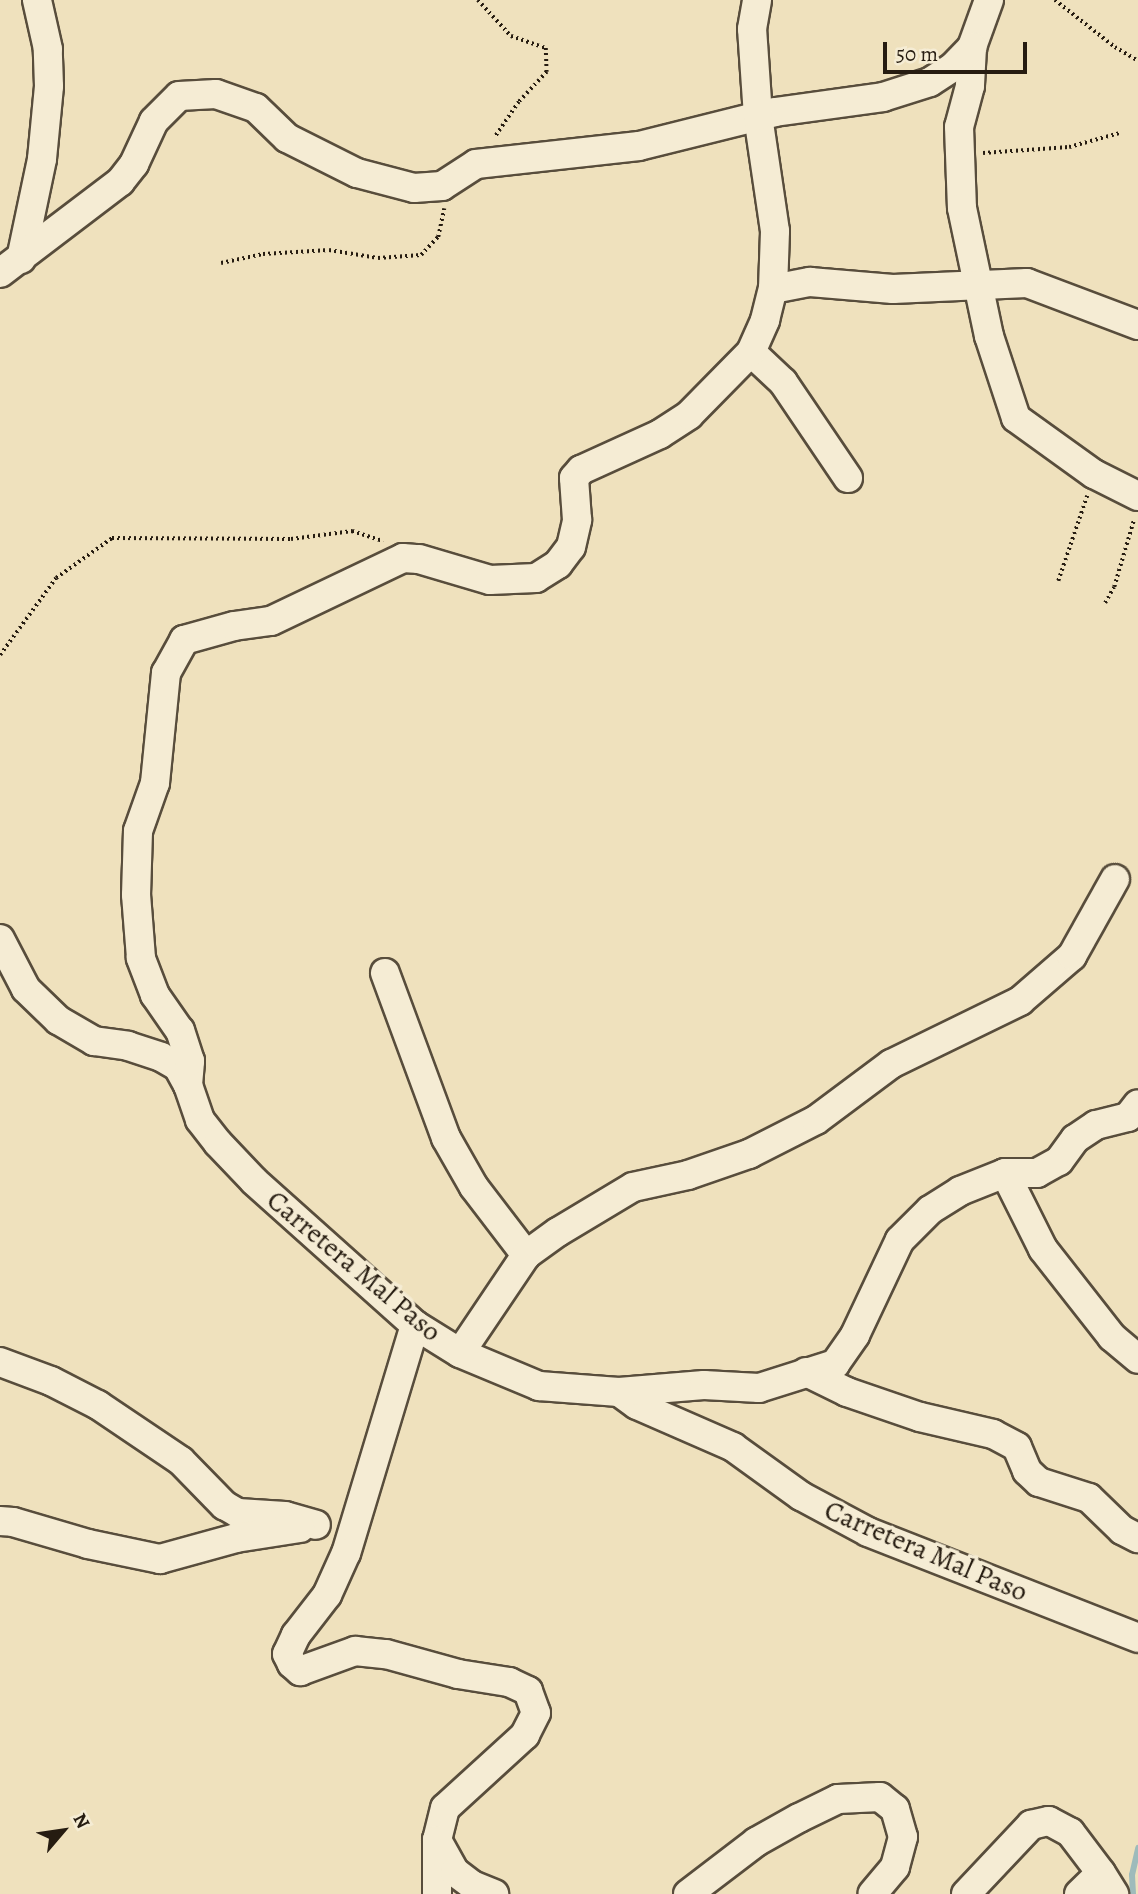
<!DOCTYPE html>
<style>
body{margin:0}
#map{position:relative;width:1138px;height:1894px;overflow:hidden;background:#efe1bd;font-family:Alegreya,serif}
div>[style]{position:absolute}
.stream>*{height:6px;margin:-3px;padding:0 3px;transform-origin:3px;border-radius:3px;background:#9ebbbb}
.path>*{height:3.5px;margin-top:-1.75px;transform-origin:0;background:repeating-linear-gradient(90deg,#261c11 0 2px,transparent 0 5.5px)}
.roads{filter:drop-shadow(2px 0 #584d3c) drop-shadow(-2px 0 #584d3c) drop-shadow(0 2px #584d3c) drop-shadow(0 -2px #584d3c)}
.minor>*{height:28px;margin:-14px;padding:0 14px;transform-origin:14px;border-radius:14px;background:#f5ecd4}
span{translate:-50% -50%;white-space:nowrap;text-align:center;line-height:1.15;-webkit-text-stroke:7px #f5ecd4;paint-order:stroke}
.street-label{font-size:28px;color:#261c11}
.north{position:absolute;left:28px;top:1796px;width:70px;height:70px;-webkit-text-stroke:5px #f5ecd4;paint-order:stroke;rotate:61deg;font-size:19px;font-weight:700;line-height:28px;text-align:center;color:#261c11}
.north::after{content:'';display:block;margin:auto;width:24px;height:32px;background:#261c11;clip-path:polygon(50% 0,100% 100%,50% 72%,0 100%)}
.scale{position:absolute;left:883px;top:42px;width:144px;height:32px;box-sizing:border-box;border:4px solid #261c11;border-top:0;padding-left:9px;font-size:21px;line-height:24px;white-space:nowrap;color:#261c11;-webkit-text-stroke:5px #f5ecd4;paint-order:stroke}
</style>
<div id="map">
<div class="stream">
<div style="left:1133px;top:1894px;width:19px;rotate:-93deg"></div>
<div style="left:1132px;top:1875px;width:28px;rotate:-77deg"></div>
</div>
<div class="path">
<div style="left:478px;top:0;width:49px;rotate:47.5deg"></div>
<div style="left:511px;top:36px;width:37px;rotate:19deg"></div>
<div style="left:546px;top:48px;width:24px;rotate:88deg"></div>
<div style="left:547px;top:72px;width:41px;rotate:133deg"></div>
<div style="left:519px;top:102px;width:42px;rotate:124.4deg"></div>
<div style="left:1055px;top:0;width:76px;rotate:38.1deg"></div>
<div style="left:1115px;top:47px;width:27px;rotate:31deg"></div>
<div style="left:983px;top:153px;width:86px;rotate:-4deg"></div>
<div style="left:1069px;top:147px;width:53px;rotate:-15.4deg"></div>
<div style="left:221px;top:263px;width:43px;rotate:-12.1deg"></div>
<div style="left:263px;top:254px;width:66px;rotate:-3.5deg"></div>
<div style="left:329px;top:250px;width:50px;rotate:9.3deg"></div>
<div style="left:378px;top:258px;width:43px;rotate:-4deg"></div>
<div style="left:421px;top:255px;width:25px;rotate:-47deg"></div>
<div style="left:438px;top:237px;width:29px;rotate:-78deg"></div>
<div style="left:1058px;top:581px;width:90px;rotate:-71.2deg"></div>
<div style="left:1105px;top:603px;width:18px;rotate:-61deg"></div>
<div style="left:1114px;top:587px;width:71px;rotate:-73.6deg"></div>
<div style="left:0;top:655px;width:95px;rotate:-54deg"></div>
<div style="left:56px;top:578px;width:69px;rotate:-35.5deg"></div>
<div style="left:112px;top:538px;width:179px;rotate:0.3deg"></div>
<div style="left:291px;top:539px;width:62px;rotate:-7.5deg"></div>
<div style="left:352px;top:531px;width:33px;rotate:18deg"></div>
</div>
<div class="roads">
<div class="minor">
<div style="left:989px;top:0;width:50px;rotate:109.9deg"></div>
<div style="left:972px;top:47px;width:39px;rotate:93deg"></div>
<div style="left:970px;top:86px;width:42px;rotate:105deg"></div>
<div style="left:959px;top:127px;width:81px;rotate:87.9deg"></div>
<div style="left:962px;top:208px;width:131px;rotate:78.1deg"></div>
<div style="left:989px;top:336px;width:86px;rotate:71.8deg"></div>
<div style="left:1016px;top:418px;width:96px;rotate:35.7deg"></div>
<div style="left:1094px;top:474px;width:49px;rotate:26.6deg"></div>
<div style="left:21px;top:259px;width:102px;rotate:-78.1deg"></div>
<div style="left:42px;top:159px;width:73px;rotate:-84.5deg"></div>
<div style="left:49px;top:86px;width:37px;rotate:-92deg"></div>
<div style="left:48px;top:49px;width:50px;rotate:-102.7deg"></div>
<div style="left:0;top:273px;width:151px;rotate:-37.2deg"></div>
<div style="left:120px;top:182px;width:23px;rotate:-52deg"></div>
<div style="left:134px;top:164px;width:47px;rotate:-65.1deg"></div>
<div style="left:154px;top:121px;width:35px;rotate:-45deg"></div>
<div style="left:179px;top:96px;width:37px;rotate:-3deg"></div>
<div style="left:216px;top:94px;width:42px;rotate:19.3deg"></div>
<div style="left:256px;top:108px;width:43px;rotate:44.1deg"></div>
<div style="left:287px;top:138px;width:78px;rotate:26.6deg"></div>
<div style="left:357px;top:173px;width:59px;rotate:14.7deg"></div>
<div style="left:414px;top:188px;width:28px;rotate:-4deg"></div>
<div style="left:442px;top:186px;width:40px;rotate:-32.9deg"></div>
<div style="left:476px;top:164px;width:164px;rotate:-6.3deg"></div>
<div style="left:639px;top:146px;width:140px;rotate:-14deg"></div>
<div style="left:775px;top:112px;width:109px;rotate:-7.9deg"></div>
<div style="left:883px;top:97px;width:49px;rotate:-17.7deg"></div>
<div style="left:930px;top:82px;width:27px;rotate:-33deg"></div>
<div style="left:953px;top:67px;width:28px;rotate:-46deg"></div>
<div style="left:773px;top:289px;width:38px;rotate:-11deg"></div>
<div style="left:810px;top:282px;width:83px;rotate:4.8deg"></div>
<div style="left:893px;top:289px;width:134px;rotate:-2.6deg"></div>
<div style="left:1027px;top:283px;width:119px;rotate:20.7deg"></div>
<div style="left:751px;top:352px;width:44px;rotate:43.2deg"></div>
<div style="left:783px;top:382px;width:116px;rotate:55.9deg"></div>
<div style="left:0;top:939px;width:56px;rotate:62.5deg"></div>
<div style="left:26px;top:989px;width:45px;rotate:44.1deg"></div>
<div style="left:58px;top:1020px;width:42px;rotate:30.3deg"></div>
<div style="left:94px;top:1041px;width:34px;rotate:8deg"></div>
<div style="left:128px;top:1046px;width:35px;rotate:18deg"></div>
<div style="left:161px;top:1057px;width:20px;rotate:30deg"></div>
<div style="left:178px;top:1067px;width:21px;rotate:61deg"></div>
<div style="left:188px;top:1085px;width:37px;rotate:71deg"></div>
<div style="left:200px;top:1120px;width:29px;rotate:52deg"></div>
<div style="left:218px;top:1143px;width:52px;rotate:46.5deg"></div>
<div style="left:254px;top:1181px;width:216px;rotate:41.8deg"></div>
<div style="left:415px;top:1325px;width:53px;rotate:31.9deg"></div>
<div style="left:460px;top:1353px;width:86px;rotate:22.7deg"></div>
<div style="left:539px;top:1386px;width:80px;rotate:4.3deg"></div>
<div style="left:619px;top:1392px;width:22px;rotate:36deg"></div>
<div style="left:637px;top:1405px;width:105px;rotate:23.6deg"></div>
<div style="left:733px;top:1447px;width:84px;rotate:35.8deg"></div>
<div style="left:801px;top:1496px;width:76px;rotate:28.2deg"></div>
<div style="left:868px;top:1532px;width:290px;rotate:21.4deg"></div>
<div style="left:385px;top:973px;width:176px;rotate:69.7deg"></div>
<div style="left:446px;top:1138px;width:56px;rotate:60.3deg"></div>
<div style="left:474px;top:1187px;width:86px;rotate:52.6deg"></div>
<div style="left:188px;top:1085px;width:24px;rotate:-85deg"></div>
<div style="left:190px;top:1061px;width:32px;rotate:-108deg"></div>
<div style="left:180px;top:1031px;width:44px;rotate:-124.8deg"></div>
<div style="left:155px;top:995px;width:40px;rotate:-111deg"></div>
<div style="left:141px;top:958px;width:63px;rotate:-94.5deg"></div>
<div style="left:136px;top:895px;width:64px;rotate:-88.2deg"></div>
<div style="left:138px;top:831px;width:51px;rotate:-70.5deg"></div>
<div style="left:155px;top:783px;width:111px;rotate:-84.3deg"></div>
<div style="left:166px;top:673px;width:38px;rotate:-61deg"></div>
<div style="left:184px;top:640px;width:52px;rotate:-15.6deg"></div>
<div style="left:234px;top:626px;width:37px;rotate:-8deg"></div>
<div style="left:271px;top:621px;width:146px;rotate:-25.5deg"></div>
<div style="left:403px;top:558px;width:16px;rotate:4deg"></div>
<div style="left:419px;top:559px;width:74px;rotate:16.5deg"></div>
<div style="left:490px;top:580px;width:46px;rotate:-2.5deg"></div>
<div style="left:536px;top:578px;width:26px;rotate:-32deg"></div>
<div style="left:558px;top:564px;width:21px;rotate:-53deg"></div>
<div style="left:571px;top:547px;width:28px;rotate:-77deg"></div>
<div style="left:577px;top:520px;width:42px;rotate:-94.1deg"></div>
<div style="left:574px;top:478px;width:11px;rotate:-49deg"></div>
<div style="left:581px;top:470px;width:87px;rotate:-24.5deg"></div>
<div style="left:660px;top:434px;width:35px;rotate:-33deg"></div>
<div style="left:689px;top:415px;width:88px;rotate:-45.5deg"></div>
<div style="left:751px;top:352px;width:35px;rotate:-66deg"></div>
<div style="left:765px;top:320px;width:32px;rotate:-76deg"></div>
<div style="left:773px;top:289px;width:58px;rotate:-88deg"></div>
<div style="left:775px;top:231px;width:116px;rotate:-98.4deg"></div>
<div style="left:758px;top:116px;width:87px;rotate:-93.9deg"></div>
<div style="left:752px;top:29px;width:29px;rotate:-80deg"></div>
<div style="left:1005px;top:1173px;width:85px;rotate:63.4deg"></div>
<div style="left:1043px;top:1249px;width:112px;rotate:51.9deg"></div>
<div style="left:1112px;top:1337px;width:34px;rotate:40deg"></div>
<div style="left:415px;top:1325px;width:238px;rotate:106.8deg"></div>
<div style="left:346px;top:1553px;width:46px;rotate:114.3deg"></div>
<div style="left:327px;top:1595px;width:51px;rotate:127.8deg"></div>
<div style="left:296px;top:1635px;width:21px;rotate:115deg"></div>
<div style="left:287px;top:1654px;width:11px;rotate:63deg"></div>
<div style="left:292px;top:1664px;width:11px;rotate:41deg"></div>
<div style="left:300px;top:1671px;width:59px;rotate:-20deg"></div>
<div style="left:355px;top:1651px;width:31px;rotate:6deg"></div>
<div style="left:386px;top:1654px;width:75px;rotate:15.5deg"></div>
<div style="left:458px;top:1674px;width:52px;rotate:8.9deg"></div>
<div style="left:509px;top:1682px;width:21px;rotate:25deg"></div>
<div style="left:528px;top:1691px;width:23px;rotate:70deg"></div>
<div style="left:536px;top:1713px;width:25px;rotate:117deg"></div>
<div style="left:525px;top:1735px;width:108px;rotate:137.6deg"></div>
<div style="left:445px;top:1808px;width:33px;rotate:104deg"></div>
<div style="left:437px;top:1840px;width:54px;rotate:90deg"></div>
<div style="left:460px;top:1353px;width:118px;rotate:-56deg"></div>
<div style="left:526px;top:1255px;width:39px;rotate:-36deg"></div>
<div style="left:558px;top:1232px;width:87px;rotate:-31deg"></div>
<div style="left:633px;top:1187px;width:56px;rotate:-12.3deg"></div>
<div style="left:688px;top:1175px;width:65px;rotate:-19deg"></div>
<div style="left:749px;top:1154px;width:75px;rotate:-26.9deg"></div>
<div style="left:816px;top:1120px;width:94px;rotate:-36.7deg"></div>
<div style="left:891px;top:1064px;width:144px;rotate:-26deg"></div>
<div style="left:1020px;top:1001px;width:69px;rotate:-40.9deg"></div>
<div style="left:1072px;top:956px;width:88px;rotate:-60.8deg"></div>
<div style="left:0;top:1362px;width:54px;rotate:20.4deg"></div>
<div style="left:51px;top:1381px;width:53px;rotate:27.1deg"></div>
<div style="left:98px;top:1405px;width:100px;rotate:34deg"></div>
<div style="left:181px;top:1461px;width:62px;rotate:45.7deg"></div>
<div style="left:224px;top:1505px;width:16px;rotate:30deg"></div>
<div style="left:238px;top:1513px;width:47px;rotate:3.7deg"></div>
<div style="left:285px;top:1516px;width:32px;rotate:16deg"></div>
<div style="left:806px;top:1372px;width:46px;rotate:26deg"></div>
<div style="left:847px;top:1392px;width:77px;rotate:18.9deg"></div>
<div style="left:920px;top:1417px;width:75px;rotate:13.1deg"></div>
<div style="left:993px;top:1434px;width:27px;rotate:28deg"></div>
<div style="left:1017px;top:1447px;width:26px;rotate:67deg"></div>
<div style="left:1027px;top:1471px;width:16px;rotate:43deg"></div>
<div style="left:1039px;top:1482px;width:52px;rotate:17.7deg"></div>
<div style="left:1089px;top:1498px;width:46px;rotate:44.1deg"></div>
<div style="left:1122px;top:1530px;width:18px;rotate:27deg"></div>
<div style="left:619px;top:1392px;width:85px;rotate:-4.7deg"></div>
<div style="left:704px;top:1385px;width:55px;rotate:3.1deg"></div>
<div style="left:759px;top:1388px;width:80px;rotate:-17.5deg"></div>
<div style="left:835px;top:1364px;width:35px;rotate:-55deg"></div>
<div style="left:855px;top:1335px;width:105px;rotate:-64.7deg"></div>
<div style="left:900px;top:1240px;width:42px;rotate:-45deg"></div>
<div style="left:930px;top:1210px;width:36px;rotate:-32deg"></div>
<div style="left:960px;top:1191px;width:48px;rotate:-21.8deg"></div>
<div style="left:1005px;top:1173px;width:32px"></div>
<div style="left:1037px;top:1173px;width:25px;rotate:-29deg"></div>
<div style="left:1059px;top:1161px;width:27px;rotate:-54deg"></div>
<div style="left:1075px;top:1139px;width:25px;rotate:-34deg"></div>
<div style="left:1096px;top:1125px;width:33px;rotate:-14deg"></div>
<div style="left:1128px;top:1117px;width:16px;rotate:-52deg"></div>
<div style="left:0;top:1521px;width:13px;rotate:4deg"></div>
<div style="left:13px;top:1522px;width:78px;rotate:16.3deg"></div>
<div style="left:88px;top:1544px;width:74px;rotate:11.8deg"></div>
<div style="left:160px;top:1559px;width:79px;rotate:-15.4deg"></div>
<div style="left:236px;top:1538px;width:65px;rotate:-8.9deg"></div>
<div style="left:437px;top:1840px;width:37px;rotate:61deg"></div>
<div style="left:455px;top:1872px;width:21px;rotate:37deg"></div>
<div style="left:472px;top:1885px;width:24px;rotate:22deg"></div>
<div style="left:688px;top:1894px;width:86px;rotate:-37.4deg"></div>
<div style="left:756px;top:1842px;width:49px;rotate:-29.2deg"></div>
<div style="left:799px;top:1818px;width:43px;rotate:-26deg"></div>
<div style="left:838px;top:1799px;width:42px;rotate:-2.7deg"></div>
<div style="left:880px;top:1797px;width:19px;rotate:39deg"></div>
<div style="left:895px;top:1809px;width:29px;rotate:74deg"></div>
<div style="left:903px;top:1837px;width:31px;rotate:105deg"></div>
<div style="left:895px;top:1867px;width:35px;rotate:130deg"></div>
<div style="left:966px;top:1894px;width:95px;rotate:-46.7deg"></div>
<div style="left:1031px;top:1825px;width:18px;rotate:-13deg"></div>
<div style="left:1049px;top:1821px;width:24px;rotate:28deg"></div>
<div style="left:1070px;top:1832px;width:51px;rotate:52.9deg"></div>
<div style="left:1079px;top:1894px;width:30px;rotate:-44deg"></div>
<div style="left:1101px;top:1873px;width:25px;rotate:58deg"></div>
</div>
</div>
<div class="street-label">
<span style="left:354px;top:1266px;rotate:40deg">Carretera Mal Paso</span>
<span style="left:926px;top:1551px;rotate:23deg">Carretera Mal Paso</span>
</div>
<div class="north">N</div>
<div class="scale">50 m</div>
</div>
